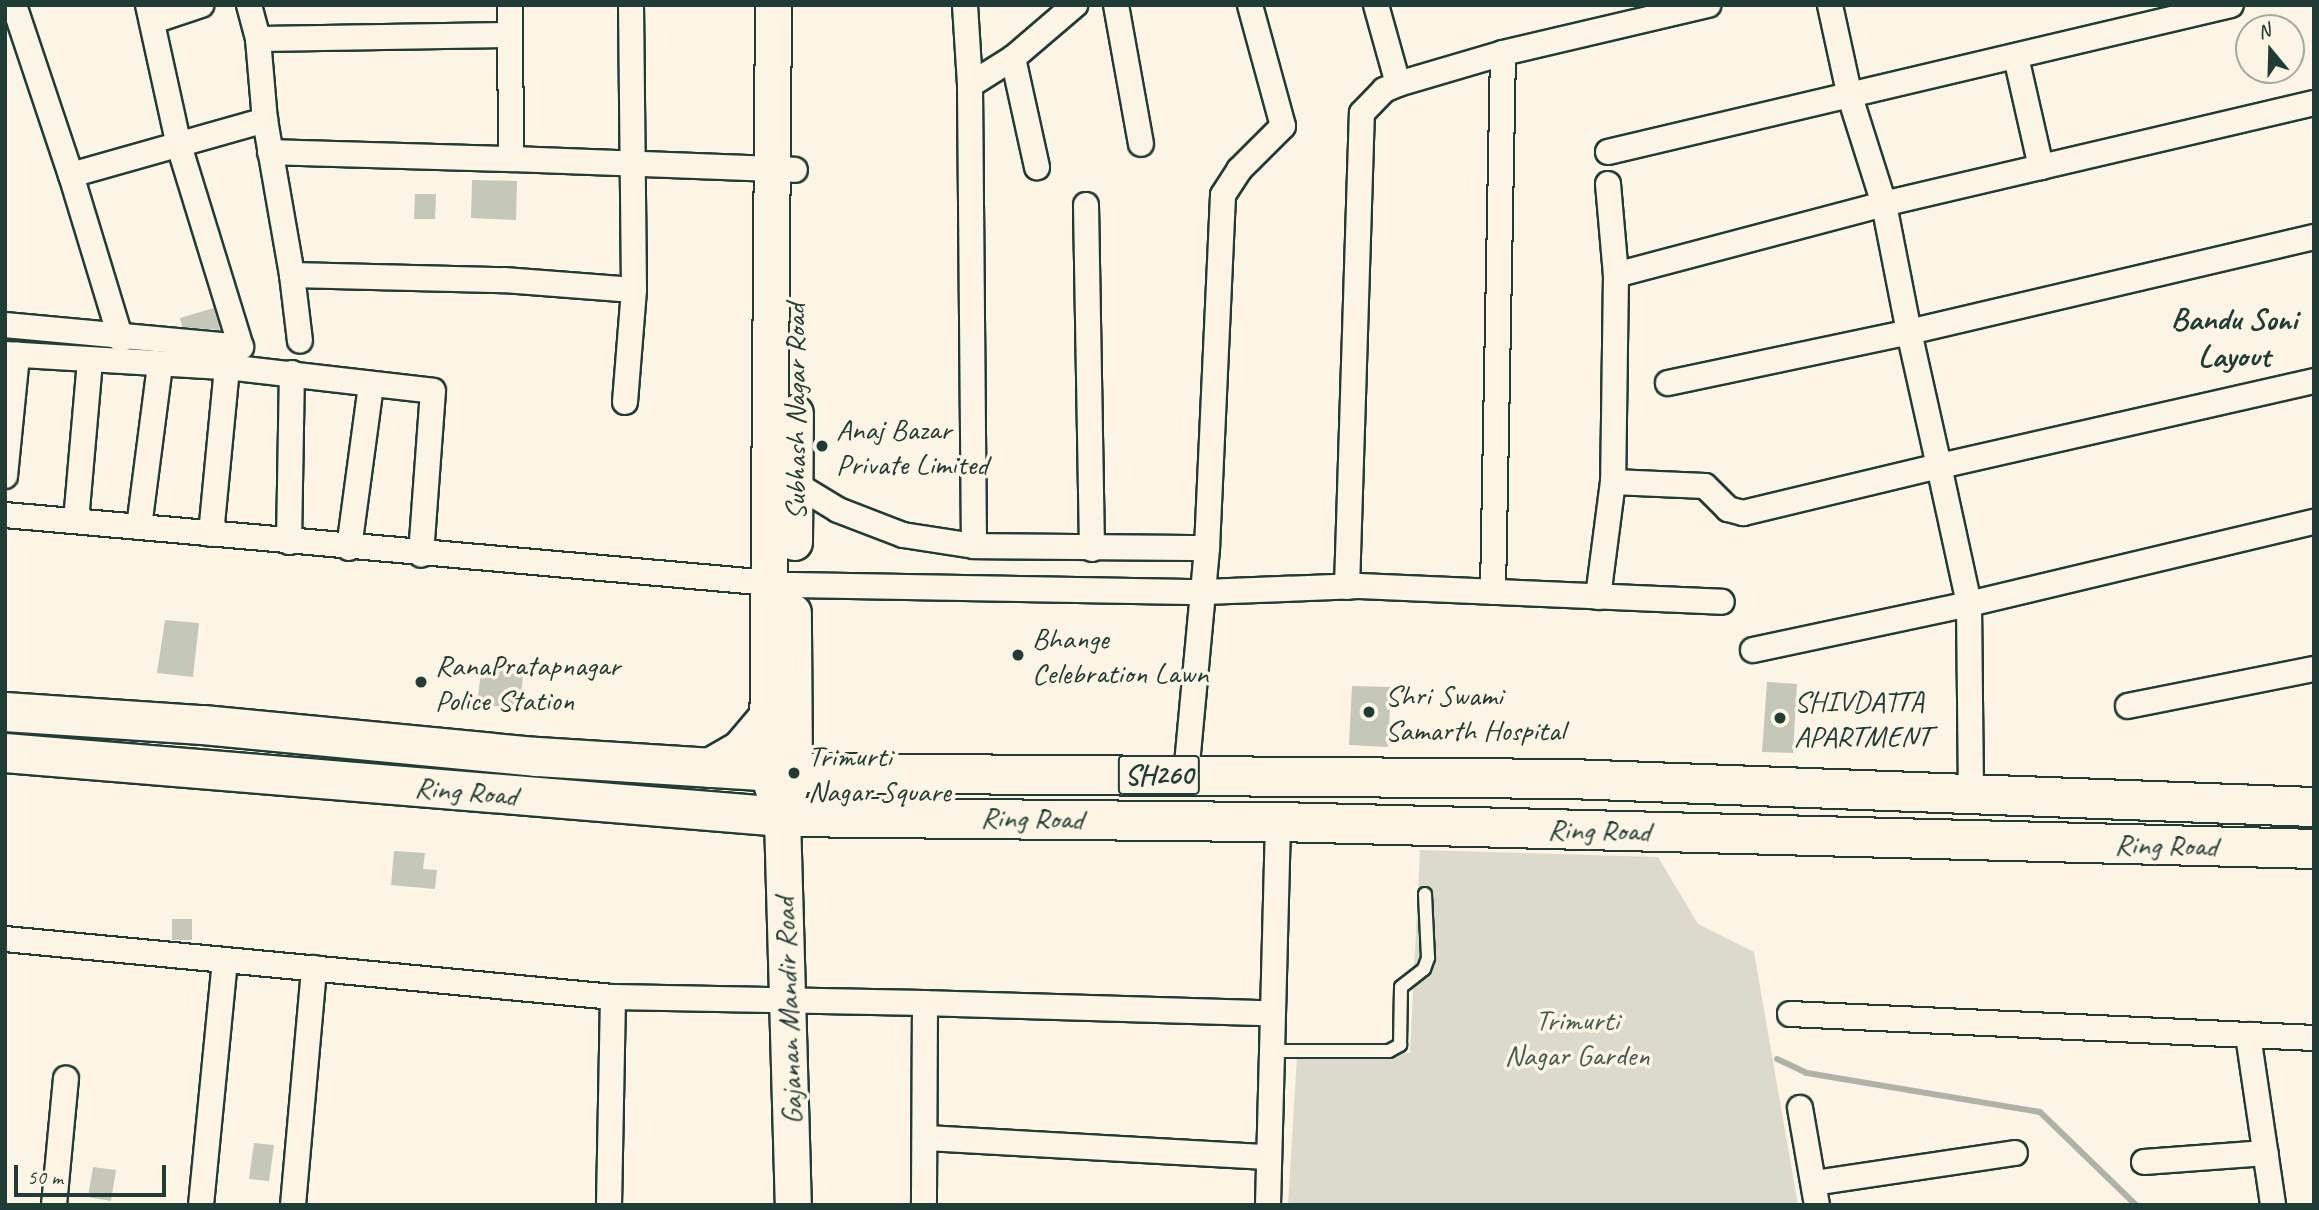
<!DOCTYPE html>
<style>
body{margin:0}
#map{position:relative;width:2319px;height:1210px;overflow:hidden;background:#fcf5e5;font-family:Caveat,sans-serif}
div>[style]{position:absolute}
.green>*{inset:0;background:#dcdacc}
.stream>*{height:6px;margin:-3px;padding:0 3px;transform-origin:3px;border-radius:3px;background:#aeb3a7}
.building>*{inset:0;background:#c5c7b9}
.roads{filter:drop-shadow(2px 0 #1f3d34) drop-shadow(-2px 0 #1f3d34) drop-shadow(0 2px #1f3d34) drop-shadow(0 -2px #1f3d34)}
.lane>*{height:12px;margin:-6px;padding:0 6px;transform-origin:6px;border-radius:6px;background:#fcf5e5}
.street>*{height:24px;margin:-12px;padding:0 12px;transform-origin:12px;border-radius:12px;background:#fcf5e5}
.secondary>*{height:35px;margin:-17.5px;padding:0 17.5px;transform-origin:17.5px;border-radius:17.5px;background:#fcf5e5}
.primary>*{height:38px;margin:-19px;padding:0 19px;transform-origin:19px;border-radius:19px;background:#fcf5e5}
.dots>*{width:19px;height:19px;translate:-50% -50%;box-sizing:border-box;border:4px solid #fcf5e5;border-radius:50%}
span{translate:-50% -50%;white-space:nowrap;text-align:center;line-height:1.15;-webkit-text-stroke:7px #fcf5e5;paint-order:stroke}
.shield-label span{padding:2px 5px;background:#fcf5e5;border:2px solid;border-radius:5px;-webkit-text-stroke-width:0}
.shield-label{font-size:28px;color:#1f3d34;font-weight:700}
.street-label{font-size:30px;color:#1f3d34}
.poi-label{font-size:30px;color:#1f3d34}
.left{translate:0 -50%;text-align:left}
.park-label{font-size:30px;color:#455c52}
.neighbourhood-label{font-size:32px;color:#1f3d34;font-weight:700}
.frame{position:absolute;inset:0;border:7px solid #1f3d34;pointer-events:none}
.north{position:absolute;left:2235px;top:14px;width:70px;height:70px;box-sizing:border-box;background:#fcf5e5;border:2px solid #a4ab9e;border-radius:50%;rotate:341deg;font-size:19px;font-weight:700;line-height:28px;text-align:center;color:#1f3d34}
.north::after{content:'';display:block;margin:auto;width:24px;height:32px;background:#1f3d34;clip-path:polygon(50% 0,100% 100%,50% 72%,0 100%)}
.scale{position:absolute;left:14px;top:1165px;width:152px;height:32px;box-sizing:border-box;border:4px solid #1f3d34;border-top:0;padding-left:9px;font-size:21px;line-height:24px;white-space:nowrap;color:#1f3d34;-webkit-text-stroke:5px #fcf5e5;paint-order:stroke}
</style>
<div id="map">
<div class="green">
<div style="clip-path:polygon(1420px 850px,1658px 857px,1698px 924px,1754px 952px,1798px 1205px,1288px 1205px,1297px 1056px,1410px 1053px)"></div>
</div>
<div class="stream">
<div style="left:1777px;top:1059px;width:33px;rotate:25deg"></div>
<div style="left:1807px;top:1073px;width:236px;rotate:9.5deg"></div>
<div style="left:2040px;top:1112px;width:134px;rotate:44.1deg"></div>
</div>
<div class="building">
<div style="clip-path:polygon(472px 180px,517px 181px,516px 220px,471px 218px)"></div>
<div style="clip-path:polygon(415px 194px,436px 194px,435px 219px,414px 219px)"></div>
<div style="clip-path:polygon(214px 308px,220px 330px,182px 327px,180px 318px)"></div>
<div style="clip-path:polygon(165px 620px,199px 623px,193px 677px,157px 673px)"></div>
<div style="clip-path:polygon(482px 663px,510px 666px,509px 673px,523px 674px,520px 709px,477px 704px)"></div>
<div style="clip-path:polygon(1767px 682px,1797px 684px,1793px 753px,1762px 752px)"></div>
<div style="clip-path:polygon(1352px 686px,1391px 687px,1388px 747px,1349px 745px)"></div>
<div style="clip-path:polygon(394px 851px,425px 853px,423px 869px,437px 870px,435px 889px,391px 885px)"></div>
<div style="clip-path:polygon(172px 919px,192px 919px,192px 940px,172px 940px)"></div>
<div style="clip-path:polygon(254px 1143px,274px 1145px,269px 1181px,249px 1179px)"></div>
<div style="clip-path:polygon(93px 1167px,116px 1170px,111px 1201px,88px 1197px)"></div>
</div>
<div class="roads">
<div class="lane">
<div style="left:1271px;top:1051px;width:118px"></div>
<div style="left:1389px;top:1051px;width:13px;rotate:-29deg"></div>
<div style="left:1400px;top:1045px;width:58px;rotate:-89deg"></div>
<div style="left:1401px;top:987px;width:29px;rotate:-38deg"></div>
<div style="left:1424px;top:969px;width:12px;rotate:-70deg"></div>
<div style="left:1428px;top:958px;width:64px;rotate:-92.7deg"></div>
</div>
<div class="street">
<div style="left:14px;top:5px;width:179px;rotate:71.5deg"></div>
<div style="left:71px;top:175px;width:202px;rotate:-15.8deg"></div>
<div style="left:249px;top:5px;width:35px;rotate:75deg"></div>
<div style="left:258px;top:39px;width:81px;rotate:85.1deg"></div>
<div style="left:265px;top:120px;width:157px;rotate:80.1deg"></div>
<div style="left:292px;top:275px;width:212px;rotate:1.4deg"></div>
<div style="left:504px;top:280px;width:130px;rotate:4.4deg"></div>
<div style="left:634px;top:290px;width:285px;rotate:-90.6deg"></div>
<div style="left:965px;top:5px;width:80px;rotate:86.4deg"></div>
<div style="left:1116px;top:5px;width:141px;rotate:79.8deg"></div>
<div style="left:1376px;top:5px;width:82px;rotate:74.4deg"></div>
<div style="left:153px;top:21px;width:51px;rotate:-18.4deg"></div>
<div style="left:258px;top:39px;width:251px;rotate:-0.9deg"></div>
<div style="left:2016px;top:57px;width:113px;rotate:77.2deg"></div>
<div style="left:1013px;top:58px;width:112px;rotate:77.6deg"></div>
<div style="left:2314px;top:103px;width:442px;rotate:166.8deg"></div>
<div style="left:1884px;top:204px;width:277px;rotate:165.2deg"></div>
<div style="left:1616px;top:275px;width:207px;rotate:90.8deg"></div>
<div style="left:1613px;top:482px;width:92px;rotate:2.5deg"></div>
<div style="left:1705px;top:486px;width:33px;rotate:45deg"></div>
<div style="left:1728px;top:509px;width:16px;rotate:15deg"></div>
<div style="left:1743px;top:513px;width:202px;rotate:-13.5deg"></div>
<div style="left:1939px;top:466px;width:137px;rotate:-102.6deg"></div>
<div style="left:1909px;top:332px;width:416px;rotate:-13.2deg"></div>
<div style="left:270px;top:152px;width:241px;rotate:1.7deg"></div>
<div style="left:511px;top:159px;width:154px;rotate:-90.4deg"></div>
<div style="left:1608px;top:152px;width:640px;rotate:-13.28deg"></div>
<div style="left:511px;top:159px;width:284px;rotate:2.2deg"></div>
<div style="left:71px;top:175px;width:172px;rotate:73.1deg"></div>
<div style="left:1608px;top:184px;width:91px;rotate:85deg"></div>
<div style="left:1086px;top:205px;width:344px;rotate:89deg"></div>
<div style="left:292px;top:275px;width:66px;rotate:83.1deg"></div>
<div style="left:5px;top:325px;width:237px;rotate:5.3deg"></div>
<div style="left:241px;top:347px;width:210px;rotate:-107.1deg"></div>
<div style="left:179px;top:146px;width:144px;rotate:-102.4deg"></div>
<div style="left:5px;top:354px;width:222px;rotate:3.4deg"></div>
<div style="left:227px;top:367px;width:207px;rotate:6.6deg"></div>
<div style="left:433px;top:391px;width:164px;rotate:94.2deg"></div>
<div style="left:2314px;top:381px;width:385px;rotate:167.2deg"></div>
<div style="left:1939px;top:466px;width:141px;rotate:77.7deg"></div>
<div style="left:1969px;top:604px;width:355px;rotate:-13.4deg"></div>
<div style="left:1668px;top:383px;width:246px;rotate:-11.9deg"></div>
<div style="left:1909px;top:332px;width:130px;rotate:-101.1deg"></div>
<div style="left:1884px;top:204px;width:112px;rotate:-107.6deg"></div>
<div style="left:1850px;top:97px;width:94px;rotate:-102.3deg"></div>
<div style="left:625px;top:402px;width:112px;rotate:-85.4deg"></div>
<div style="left:5px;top:476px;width:122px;rotate:-84.3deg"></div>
<div style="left:784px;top:477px;width:63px;rotate:31.4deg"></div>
<div style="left:838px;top:510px;width:70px;rotate:21deg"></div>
<div style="left:903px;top:535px;width:72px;rotate:8.8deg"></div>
<div style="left:974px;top:546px;width:461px;rotate:-90.5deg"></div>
<div style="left:970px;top:85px;width:51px;rotate:-32.1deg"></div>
<div style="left:1013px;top:58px;width:82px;rotate:-40.5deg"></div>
<div style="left:5px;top:515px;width:791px;rotate:5.08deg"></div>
<div style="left:793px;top:585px;width:411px;rotate:1deg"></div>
<div style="left:1204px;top:592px;width:155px;rotate:-2.2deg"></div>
<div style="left:1359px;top:586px;width:363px;rotate:2.5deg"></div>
<div style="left:76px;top:521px;width:161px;rotate:-85deg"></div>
<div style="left:139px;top:527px;width:163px;rotate:-82.6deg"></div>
<div style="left:211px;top:534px;width:168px;rotate:-84.5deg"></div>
<div style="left:289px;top:542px;width:169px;rotate:-89deg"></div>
<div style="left:974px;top:546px;width:233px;rotate:0.5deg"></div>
<div style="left:1207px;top:548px;width:353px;rotate:-87.4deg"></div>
<div style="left:1223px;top:195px;width:30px;rotate:-57deg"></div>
<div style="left:1239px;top:170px;width:62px;rotate:-45deg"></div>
<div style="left:1283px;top:126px;width:125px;rotate:-105.3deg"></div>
<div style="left:349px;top:548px;width:164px;rotate:-82.3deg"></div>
<div style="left:1347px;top:587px;width:474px;rotate:-88.2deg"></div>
<div style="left:1362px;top:113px;width:32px;rotate:-46deg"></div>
<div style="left:1384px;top:90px;width:15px;rotate:-23deg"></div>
<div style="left:1398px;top:84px;width:109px;rotate:-16.4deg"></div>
<div style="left:1503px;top:53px;width:211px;rotate:-13.2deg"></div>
<div style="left:1493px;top:592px;width:539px;rotate:-88.94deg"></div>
<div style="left:1598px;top:597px;width:116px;rotate:-82.6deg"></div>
<div style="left:1753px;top:650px;width:221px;rotate:-12deg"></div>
<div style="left:1969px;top:604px;width:188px;rotate:89.4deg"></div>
<div style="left:2128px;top:706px;width:190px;rotate:-11.3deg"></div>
<div style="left:1186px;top:775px;width:228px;rotate:-84.7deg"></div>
<div style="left:5px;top:939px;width:611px;rotate:5.45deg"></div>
<div style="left:613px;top:997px;width:312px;rotate:1.1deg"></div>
<div style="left:925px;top:1003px;width:202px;rotate:90.3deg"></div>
<div style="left:925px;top:1003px;width:347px;rotate:1.7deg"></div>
<div style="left:1790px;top:1014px;width:525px;rotate:2.62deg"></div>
<div style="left:2248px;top:1035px;width:172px;rotate:81.6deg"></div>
<div style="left:1800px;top:1108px;width:98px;rotate:80.1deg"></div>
<div style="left:925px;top:1138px;width:344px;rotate:3.2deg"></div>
<div style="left:2144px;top:1162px;width:122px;rotate:-4.2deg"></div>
<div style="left:1814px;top:1183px;width:203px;rotate:-8.5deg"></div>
<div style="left:54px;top:1205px;width:127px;rotate:-84.6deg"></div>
<div style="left:201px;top:1205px;width:246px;rotate:-84.4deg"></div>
<div style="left:293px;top:1205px;width:238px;rotate:-84.9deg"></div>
<div style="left:609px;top:1205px;width:208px;rotate:-88.9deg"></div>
<div style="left:1268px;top:1205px;width:383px;rotate:-88.5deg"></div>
</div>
<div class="secondary">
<div style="left:773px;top:5px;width:766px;rotate:90.45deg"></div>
<div style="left:767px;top:771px;width:48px;rotate:71.9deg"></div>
<div style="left:782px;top:817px;width:388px;rotate:88.4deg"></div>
<div style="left:794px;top:542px;width:129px;rotate:-89.6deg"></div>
<div style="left:786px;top:800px;width:28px;rotate:-73deg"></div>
<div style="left:794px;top:773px;width:161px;rotate:-90.4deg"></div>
</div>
<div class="primary">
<div style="left:5px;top:712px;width:198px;rotate:3.8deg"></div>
<div style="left:203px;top:725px;width:336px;rotate:5.5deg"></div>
<div style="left:537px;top:757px;width:257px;rotate:3.6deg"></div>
<div style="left:794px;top:773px;width:776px;rotate:0.44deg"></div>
<div style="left:1570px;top:779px;width:745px;rotate:2.16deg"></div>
<div style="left:5px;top:753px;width:780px;rotate:4.71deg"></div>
<div style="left:782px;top:817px;width:496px;rotate:0.6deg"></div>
<div style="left:1278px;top:822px;width:1036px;rotate:1.49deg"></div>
<div style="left:710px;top:768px;width:36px;rotate:-30deg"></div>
<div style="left:741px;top:750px;width:42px;rotate:-49.8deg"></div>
</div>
</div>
<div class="dots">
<div style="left:822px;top:446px;background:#1f3d34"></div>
<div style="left:1018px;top:655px;background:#1f3d34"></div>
<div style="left:421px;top:682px;background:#1f3d34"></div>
<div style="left:1369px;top:712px;background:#1f3d34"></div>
<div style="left:1780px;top:718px;background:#1f3d34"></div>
<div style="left:794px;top:773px;background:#1f3d34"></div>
</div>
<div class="shield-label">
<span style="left:1159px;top:775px">SH260</span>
</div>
<div class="street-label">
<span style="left:795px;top:412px;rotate:-90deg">Subhash Nagar Road</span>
<span style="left:466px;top:791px;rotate:5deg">Ring Road</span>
<span style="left:1032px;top:818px;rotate:1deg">Ring Road</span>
<span style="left:1599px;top:830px;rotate:1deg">Ring Road</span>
<span style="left:2166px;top:845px;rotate:1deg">Ring Road</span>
<span style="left:788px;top:1011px;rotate:-92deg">Gajanan Mandir Road</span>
</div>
<div class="poi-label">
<span class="left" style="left:836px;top:446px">Anaj Bazar<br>Private Limited</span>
<span class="left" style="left:1032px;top:655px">Bhange<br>Celebration Lawn</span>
<span class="left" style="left:435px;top:682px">RanaPratapnagar<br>Police Station</span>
<span class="left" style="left:1385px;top:712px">Shri Swami<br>Samarth Hospital</span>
<span class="left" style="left:1794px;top:718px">SHIVDATTA<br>APARTMENT</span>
<span class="left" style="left:808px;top:773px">Trimurti<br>Nagar Square</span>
</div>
<div class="park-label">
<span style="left:1577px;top:1037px">Trimurti<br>Nagar Garden</span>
</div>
<div class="neighbourhood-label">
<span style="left:2234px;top:338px">Bandu Soni<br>Layout</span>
</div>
<div class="frame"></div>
<div class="north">N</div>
<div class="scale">50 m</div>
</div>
